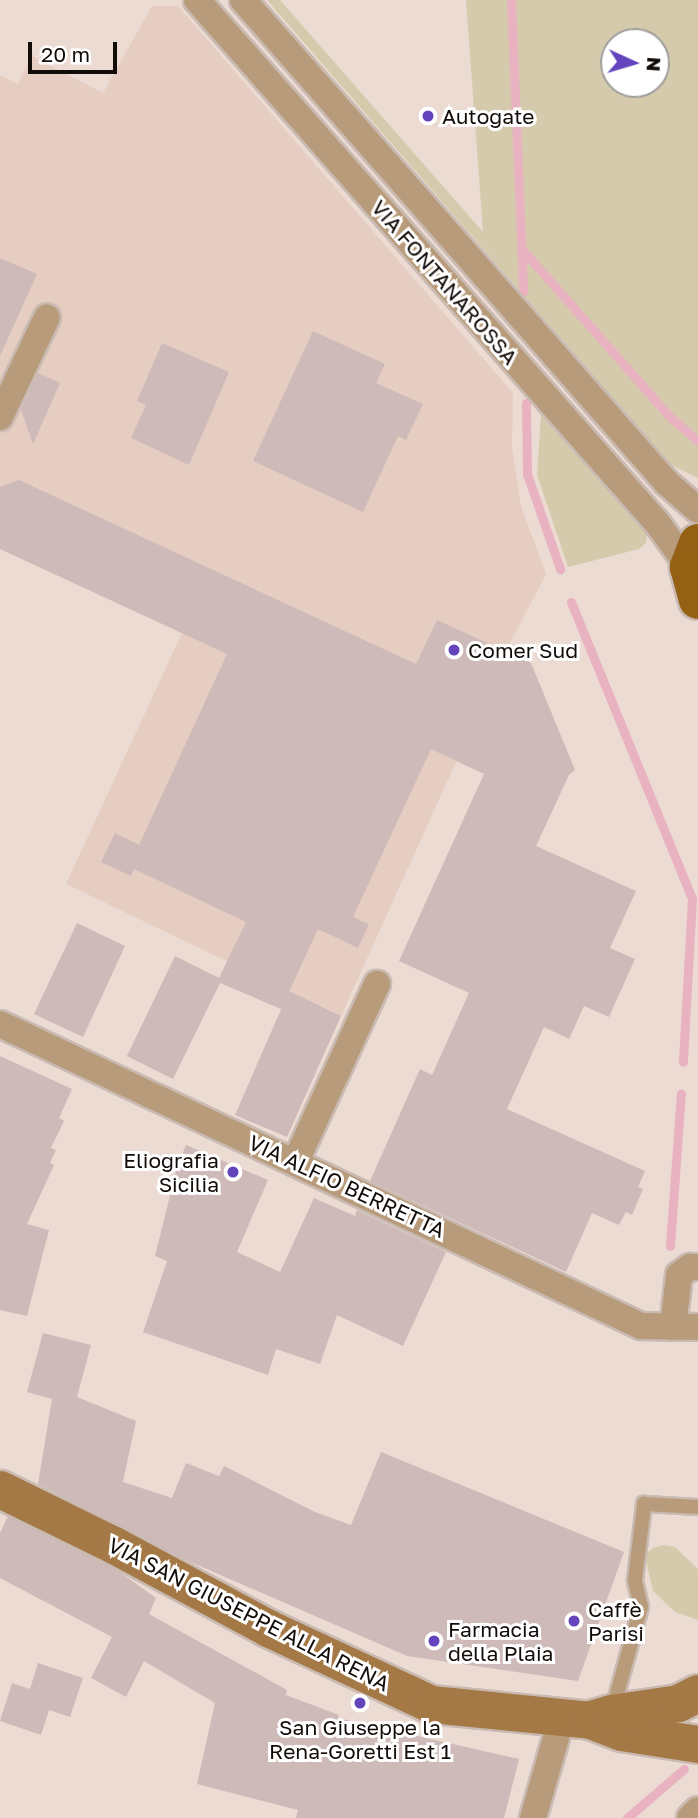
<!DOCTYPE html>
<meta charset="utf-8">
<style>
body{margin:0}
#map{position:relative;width:698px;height:1818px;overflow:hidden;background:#ecdbd2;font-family:"Golos Text",sans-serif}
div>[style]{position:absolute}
.built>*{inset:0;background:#e6cdc1}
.green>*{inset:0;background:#d5cbac}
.stream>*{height:9px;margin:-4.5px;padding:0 4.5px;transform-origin:4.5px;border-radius:4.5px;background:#e9b2c1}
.building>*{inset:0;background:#cebab8}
.roads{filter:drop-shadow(2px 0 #c9bab2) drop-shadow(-2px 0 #c9bab2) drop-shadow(0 2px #c9bab2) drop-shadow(0 -2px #c9bab2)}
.lane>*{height:14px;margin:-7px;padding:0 7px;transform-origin:7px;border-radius:7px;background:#b89b7a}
.street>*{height:26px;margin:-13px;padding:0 13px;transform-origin:13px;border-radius:13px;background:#b89b7a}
.secondary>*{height:37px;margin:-18.5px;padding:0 18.5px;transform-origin:18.5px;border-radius:18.5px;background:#a47946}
.primary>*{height:38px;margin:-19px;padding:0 19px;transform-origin:19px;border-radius:19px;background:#946014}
.dots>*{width:19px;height:19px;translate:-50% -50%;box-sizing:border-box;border:4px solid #fff;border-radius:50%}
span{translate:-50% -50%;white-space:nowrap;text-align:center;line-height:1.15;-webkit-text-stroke:6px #fff;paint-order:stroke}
.poi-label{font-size:21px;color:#120c09}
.left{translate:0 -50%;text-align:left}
.right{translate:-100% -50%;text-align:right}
.street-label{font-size:21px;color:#120c09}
.north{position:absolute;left:600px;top:28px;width:70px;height:70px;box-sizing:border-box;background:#fff;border:2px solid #a09e9d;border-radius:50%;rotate:94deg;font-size:19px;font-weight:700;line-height:28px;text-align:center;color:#120c09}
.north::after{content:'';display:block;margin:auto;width:24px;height:32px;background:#6344bc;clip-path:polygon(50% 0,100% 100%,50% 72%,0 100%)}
.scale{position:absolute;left:28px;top:42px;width:89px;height:32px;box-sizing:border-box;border:4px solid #120c09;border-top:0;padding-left:9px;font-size:21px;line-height:24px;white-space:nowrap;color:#120c09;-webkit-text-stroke:5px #fff;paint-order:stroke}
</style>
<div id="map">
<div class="built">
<div style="clip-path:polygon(152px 6px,178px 6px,513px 393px,512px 448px,521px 506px,546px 574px,510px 643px,341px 1016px,66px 884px,182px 633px,0 549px,0 75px,18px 84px,32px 56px,103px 93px)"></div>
</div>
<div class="green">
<div style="clip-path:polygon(evenodd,267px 0,280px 0,483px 232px,466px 0,698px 0,698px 478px,671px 465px,267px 0,656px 42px,656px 84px,614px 84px,614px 42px,656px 42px)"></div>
<div style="clip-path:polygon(541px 415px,647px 534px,646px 543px,639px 549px,568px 567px,537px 475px)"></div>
<div style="clip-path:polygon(663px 1545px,675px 1547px,698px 1569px,698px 1620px,675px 1612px,653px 1591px,647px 1565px,647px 1553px,653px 1548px)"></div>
</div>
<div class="stream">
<div style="left:511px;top:0;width:292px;rotate:87.6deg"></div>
<div style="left:521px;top:248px;width:222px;rotate:48.6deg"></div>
<div style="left:668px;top:415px;width:40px;rotate:41deg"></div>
<div style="left:526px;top:403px;width:71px;rotate:89.2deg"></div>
<div style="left:527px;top:474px;width:101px;rotate:70.8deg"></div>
<div style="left:571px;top:602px;width:321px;rotate:67.8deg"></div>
<div style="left:692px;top:899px;width:163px;rotate:93.2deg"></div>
<div style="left:670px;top:1246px;width:153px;rotate:-85.9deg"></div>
<div style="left:627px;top:1818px;width:75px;rotate:-40.7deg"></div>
</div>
<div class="building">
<div style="clip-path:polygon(0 258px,37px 274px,0 356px)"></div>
<div style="clip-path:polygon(313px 331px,385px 364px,376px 383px,423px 404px,406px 440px,398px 436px,363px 512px,253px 461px)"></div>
<div style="clip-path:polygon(162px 343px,229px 372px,189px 465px,131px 438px,146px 405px,137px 401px)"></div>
<div style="clip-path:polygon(38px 373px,60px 383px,33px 444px,21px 410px)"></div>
<div style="clip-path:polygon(19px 480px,416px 664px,437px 620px,531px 663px,575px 770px,569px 775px,536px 846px,636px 891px,610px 948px,635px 959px,609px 1017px,584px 1006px,569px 1039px,544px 1027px,507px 1109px,645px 1171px,638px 1187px,643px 1189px,632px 1215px,626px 1212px,619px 1225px,592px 1213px,566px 1272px,370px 1181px,420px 1069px,432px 1075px,469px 993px,399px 961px,484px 774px,431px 749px,353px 917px,369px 924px,358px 948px,318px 929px,281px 1009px,220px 983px,173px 1079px,127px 1056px,175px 956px,219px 978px,246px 922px,134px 869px,131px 876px,101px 862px,115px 833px,139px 845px,227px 654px,0 549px,0 487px)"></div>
<div style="clip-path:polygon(77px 923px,125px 946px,83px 1037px,34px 1014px)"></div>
<div style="clip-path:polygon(289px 991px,341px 1016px,287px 1137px,235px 1115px)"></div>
<div style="clip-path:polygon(0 1056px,72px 1089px,59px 1118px,64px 1121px,51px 1148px,56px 1150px,50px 1163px,54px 1165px,27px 1224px,49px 1230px,27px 1316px,0 1310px)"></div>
<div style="clip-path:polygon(186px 1145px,268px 1180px,237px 1252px,280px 1272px,314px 1198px,355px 1216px,357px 1210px,446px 1252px,403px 1346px,337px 1315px,320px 1364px,276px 1349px,268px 1375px,143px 1332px,167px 1261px,155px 1256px,177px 1167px)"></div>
<div style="clip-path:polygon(43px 1333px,91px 1345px,77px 1397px,136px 1421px,123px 1482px,172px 1498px,186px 1463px,219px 1476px,224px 1466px,315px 1512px,351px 1525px,381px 1452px,624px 1552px,578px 1681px,407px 1656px,186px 1560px,38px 1484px,52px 1399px,27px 1392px)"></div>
<div style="clip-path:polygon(8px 1516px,117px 1570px,156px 1598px,149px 1614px,287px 1690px,286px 1695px,339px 1715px,338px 1718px,519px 1759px,504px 1818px,296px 1818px,298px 1810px,197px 1784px,215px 1703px,144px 1661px,126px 1697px,91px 1678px,112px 1637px,0 1578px,0 1533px)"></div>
<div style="clip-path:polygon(38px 1663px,83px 1678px,70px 1717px,49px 1710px,41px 1735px,0 1721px,12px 1683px,30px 1689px)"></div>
</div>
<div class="roads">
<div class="lane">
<div style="left:612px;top:1712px;width:109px;rotate:-74.6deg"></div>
<div style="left:641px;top:1607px;width:28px;rotate:-103deg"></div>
<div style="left:635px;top:1580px;width:77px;rotate:-83.2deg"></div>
<div style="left:644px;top:1504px;width:54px;rotate:3.2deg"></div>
</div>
<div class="street">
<div style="left:197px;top:0;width:698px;rotate:48.66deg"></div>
<div style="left:658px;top:524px;width:53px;rotate:54.2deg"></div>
<div style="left:243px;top:0;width:643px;rotate:48.72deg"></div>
<div style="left:667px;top:483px;width:41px;rotate:41.1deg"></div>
<div style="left:0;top:417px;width:110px;rotate:-64.8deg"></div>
<div style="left:0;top:1024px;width:709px;rotate:25.23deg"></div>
<div style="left:641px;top:1326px;width:57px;rotate:1deg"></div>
<div style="left:296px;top:1161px;width:195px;rotate:-65.4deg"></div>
<div style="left:673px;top:1327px;width:52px;rotate:-83.4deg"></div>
<div style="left:679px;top:1275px;width:14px;rotate:-36deg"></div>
<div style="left:690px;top:1267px;width:8px"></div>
<div style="left:533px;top:1818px;width:105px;rotate:-74deg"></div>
<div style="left:690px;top:1818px;width:11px;rotate:-45deg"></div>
</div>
<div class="secondary">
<div style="left:0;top:1489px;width:127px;rotate:26.2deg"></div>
<div style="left:114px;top:1545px;width:175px;rotate:28.3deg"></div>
<div style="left:268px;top:1628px;width:180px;rotate:25deg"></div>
<div style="left:431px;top:1704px;width:160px;rotate:5.7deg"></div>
<div style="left:590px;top:1720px;width:33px;rotate:21deg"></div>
<div style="left:621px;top:1732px;width:78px;rotate:8.9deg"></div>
<div style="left:591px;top:1719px;width:21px;rotate:-17deg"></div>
<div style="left:611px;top:1713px;width:68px;rotate:-8.5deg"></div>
<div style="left:678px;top:1703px;width:22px;rotate:-27deg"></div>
</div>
<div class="primary">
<div style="left:698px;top:543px;width:26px;rotate:111deg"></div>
<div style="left:689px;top:567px;width:34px;rotate:75deg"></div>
</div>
</div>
<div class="dots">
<div style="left:428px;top:116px;background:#6344bc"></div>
<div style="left:454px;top:650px;background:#6344bc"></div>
<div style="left:233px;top:1172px;background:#6344bc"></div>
<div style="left:574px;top:1621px;background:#6344bc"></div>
<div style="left:434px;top:1641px;background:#6344bc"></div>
<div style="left:360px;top:1703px;background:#6344bc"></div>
</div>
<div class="poi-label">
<span class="left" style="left:442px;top:116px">Autogate</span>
<span class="left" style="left:468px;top:650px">Comer Sud</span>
<span class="right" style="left:219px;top:1172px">Eliografia<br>Sicilia</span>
<span class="left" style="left:588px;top:1621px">Caffè<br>Parisi</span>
<span class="left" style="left:448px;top:1641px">Farmacia<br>della Plaia</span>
<span style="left:360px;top:1739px">San Giuseppe la<br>Rena-Goretti Est 1</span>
</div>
<div class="street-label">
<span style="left:445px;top:282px;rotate:49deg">VIA FONTANAROSSA</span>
<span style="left:347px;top:1186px;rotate:25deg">VIA ALFIO BERRETTA</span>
<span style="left:249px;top:1614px;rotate:27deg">VIA SAN GIUSEPPE ALLA RENA</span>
</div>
<div class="north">N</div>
<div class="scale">20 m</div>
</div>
